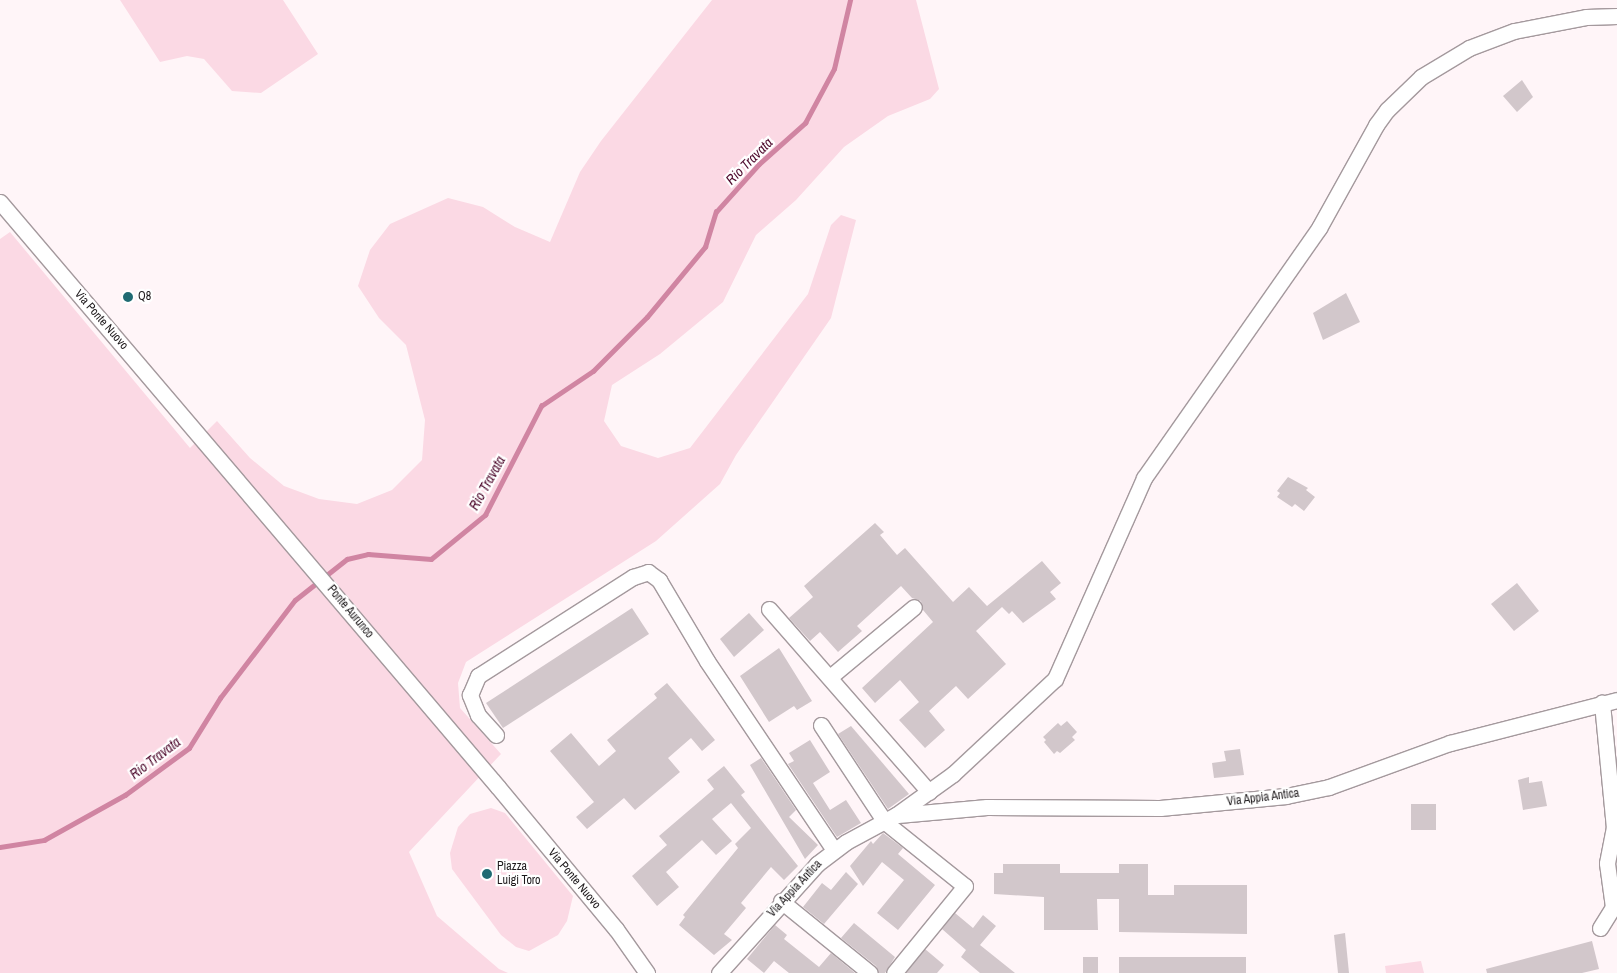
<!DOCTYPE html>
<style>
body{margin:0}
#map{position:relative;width:1617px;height:973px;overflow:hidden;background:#fff5f8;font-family:"Archivo Narrow",sans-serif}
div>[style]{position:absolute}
.green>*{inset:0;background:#fbd9e4}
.stream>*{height:4.5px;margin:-2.25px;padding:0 2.25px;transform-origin:2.25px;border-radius:2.25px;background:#d085a2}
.building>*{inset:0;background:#d2c7cb}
.roads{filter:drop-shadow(1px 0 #a4999d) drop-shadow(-1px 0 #a4999d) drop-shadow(0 1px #a4999d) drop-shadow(0 -1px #a4999d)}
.minor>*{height:15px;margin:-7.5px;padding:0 7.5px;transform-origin:7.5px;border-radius:7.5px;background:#fff}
.dots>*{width:14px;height:14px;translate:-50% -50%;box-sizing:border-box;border:2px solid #fff;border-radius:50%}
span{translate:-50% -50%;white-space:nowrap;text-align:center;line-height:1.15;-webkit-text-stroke:4.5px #fff;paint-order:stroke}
.poi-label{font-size:12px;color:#1d191b}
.left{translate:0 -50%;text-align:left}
.street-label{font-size:12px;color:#1d191b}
.water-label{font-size:14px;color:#4d092c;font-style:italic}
</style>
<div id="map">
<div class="green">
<div style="clip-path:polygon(120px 0,283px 0,318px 54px,261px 93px,232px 91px,204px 59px,187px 56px,160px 62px)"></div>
<div style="clip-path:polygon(712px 0,916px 0,939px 89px,930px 99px,888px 116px,844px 147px,796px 200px,756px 235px,723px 302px,660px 354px,612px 385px,604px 421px,621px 446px,658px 458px,690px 448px,808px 294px,831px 225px,841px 215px,856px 220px,831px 318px,736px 455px,720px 484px,656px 541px,466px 662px,458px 683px,460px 708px,501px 754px,409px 852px,437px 916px,499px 969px,508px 973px,0 973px,0 239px,10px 232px,190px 448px,217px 421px,250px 458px,284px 486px,319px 499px,357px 504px,392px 490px,422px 460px,425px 420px,406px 345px,379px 318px,358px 286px,370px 250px,390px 224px,448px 198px,483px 207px,515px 227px,550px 242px,580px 172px,601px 141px)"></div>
<div style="clip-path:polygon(491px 808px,505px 813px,573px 896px,567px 921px,558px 935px,529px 951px,516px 947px,501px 935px,452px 869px,450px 853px,458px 827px,470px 814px)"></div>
<div style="clip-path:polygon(1421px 961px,1424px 973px,1386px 973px,1385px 966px)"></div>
</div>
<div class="stream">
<div style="left:0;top:847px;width:45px;rotate:-9deg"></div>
<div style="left:44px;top:840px;width:93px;rotate:-29.1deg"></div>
<div style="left:125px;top:795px;width:79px;rotate:-36.3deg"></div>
<div style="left:189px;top:748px;width:59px;rotate:-58.2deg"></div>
<div style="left:220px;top:698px;width:123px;rotate:-52.6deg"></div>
<div style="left:295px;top:600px;width:66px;rotate:-38.3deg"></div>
<div style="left:347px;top:559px;width:22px;rotate:-13deg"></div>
<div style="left:368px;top:554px;width:63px;rotate:4.5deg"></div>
<div style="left:431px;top:559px;width:70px;rotate:-39.2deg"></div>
<div style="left:485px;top:515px;width:123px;rotate:-62.8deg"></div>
<div style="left:541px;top:406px;width:63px;rotate:-33.9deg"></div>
<div style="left:593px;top:371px;width:76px;rotate:-45deg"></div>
<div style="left:647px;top:317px;width:91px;rotate:-50.4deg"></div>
<div style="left:705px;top:247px;width:37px;rotate:-73deg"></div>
<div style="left:716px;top:212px;width:64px;rotate:-48.1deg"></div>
<div style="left:759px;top:164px;width:62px;rotate:-41.7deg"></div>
<div style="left:805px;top:123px;width:61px;rotate:-61.8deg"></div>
<div style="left:834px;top:69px;width:71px;rotate:-76.9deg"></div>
</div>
<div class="building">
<div style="clip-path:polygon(1522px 80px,1533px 97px,1517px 112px,1503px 96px)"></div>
<div style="clip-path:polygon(1346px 293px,1360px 322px,1323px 340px,1313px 313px)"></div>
<div style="clip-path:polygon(1288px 477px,1308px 488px,1306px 490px,1315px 497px,1304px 511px,1295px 504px,1292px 507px,1277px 497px,1280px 493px,1277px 491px)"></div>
<div style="clip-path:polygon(875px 523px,884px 532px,880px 535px,897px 555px,905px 548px,953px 602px,969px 587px,987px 606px,1042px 561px,1061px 583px,1050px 592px,1056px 599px,1023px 623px,1012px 611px,1009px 614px,1002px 607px,976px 631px,1006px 664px,968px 699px,956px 686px,929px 711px,945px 730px,925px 748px,899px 720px,919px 702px,900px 680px,875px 703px,862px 688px,933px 622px,923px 610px,921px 601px,912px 598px,901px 586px,857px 626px,862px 631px,838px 652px,820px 632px,810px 641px,789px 618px,813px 597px,804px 586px)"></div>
<div style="clip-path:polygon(1517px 583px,1539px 611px,1514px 631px,1491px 604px)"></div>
<div style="clip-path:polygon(632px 608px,649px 634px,503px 728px,486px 703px)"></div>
<div style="clip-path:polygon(749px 613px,764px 630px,734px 657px,720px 639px)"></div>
<div style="clip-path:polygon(779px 648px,812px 701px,797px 710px,794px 706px,769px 722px,740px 676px)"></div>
<div style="clip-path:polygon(667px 683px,715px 740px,702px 751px,691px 738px,668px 758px,680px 772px,635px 810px,624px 798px,587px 829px,576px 817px,594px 802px,550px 751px,571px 733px,599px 766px,616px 751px,607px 740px,657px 698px,654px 694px)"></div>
<div style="clip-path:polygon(1067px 721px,1077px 732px,1072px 737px,1075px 740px,1060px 753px,1057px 751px,1054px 754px,1044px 742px,1046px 740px,1043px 737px,1058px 723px,1061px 726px)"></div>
<div style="clip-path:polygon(851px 726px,909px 794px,888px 809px,838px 734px)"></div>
<div style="clip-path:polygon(810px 740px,830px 772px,813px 783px,830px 810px,846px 800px,861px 823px,837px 837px,788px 764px,794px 761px,789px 753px)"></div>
<div style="clip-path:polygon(1240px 749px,1244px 775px,1214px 778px,1212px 763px,1226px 761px,1224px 751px)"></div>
<div style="clip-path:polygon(761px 758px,796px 810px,789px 817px,818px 845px,805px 859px,750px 765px)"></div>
<div style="clip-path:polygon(724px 766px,745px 792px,741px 795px,798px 866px,784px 880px,771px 867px,741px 903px,746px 908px,724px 934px,732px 940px,714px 955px,679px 925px,685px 917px,683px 915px,738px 848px,735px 844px,751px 828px,731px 803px,712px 819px,732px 841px,716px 855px,702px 840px,666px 872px,679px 887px,657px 906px,632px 876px,667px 845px,659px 836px,714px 789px,707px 780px)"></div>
<div style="clip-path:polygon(1529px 777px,1529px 783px,1542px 781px,1547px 806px,1523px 810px,1518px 780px)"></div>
<div style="clip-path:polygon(1411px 804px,1436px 804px,1436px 830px,1411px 830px)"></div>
<div style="clip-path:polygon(883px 833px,903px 848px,898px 854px,935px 885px,898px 930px,877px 913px,904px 880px,882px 862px,863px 886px,850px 866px,871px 841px,873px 844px)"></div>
<div style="clip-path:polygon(1003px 864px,1060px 864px,1060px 873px,1119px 873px,1119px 864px,1148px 864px,1148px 895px,1174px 895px,1174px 885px,1247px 885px,1247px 934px,1119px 932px,1119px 899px,1097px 899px,1098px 930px,1044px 930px,1044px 897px,994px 894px,994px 873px,1003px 873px)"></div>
<div style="clip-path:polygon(846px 872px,858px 884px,824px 924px,803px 907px,822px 883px,831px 890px)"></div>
<div style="clip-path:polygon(955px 913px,973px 928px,983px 915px,996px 926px,980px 945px,1015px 973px,980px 973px,961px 957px,966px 950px,942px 929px)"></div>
<div style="clip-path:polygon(854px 923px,895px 957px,885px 973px,879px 973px,876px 966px,841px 938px)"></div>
<div style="clip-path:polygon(775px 925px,787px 935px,784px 939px,819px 967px,831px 953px,855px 973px,789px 973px,774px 961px,764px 973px,747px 959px)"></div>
<div style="clip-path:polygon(1345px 933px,1349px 973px,1338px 973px,1334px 935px)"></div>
<div style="clip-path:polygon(1592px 941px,1599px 969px,1582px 973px,1487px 973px,1486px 969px)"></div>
<div style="clip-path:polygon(925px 949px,944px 965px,937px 973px,906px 973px)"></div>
<div style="clip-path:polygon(1083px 957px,1098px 957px,1098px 973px,1083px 973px)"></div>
<div style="clip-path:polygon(1119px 957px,1246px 957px,1246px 973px,1119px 973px)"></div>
</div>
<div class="roads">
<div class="minor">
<div style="left:0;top:202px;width:768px;rotate:49.59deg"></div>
<div style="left:498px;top:787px;width:185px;rotate:50.3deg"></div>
<div style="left:616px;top:929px;width:54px;rotate:54.8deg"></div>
<div style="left:769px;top:609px;width:243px;rotate:48.8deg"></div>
<div style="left:830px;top:677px;width:109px;rotate:-39.8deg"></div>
<div style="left:821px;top:725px;width:116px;rotate:56.6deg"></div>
<div style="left:885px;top:822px;width:102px;rotate:38.7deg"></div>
<div style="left:965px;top:886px;width:112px;rotate:129.2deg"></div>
<div style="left:496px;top:735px;width:27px;rotate:-132deg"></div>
<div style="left:478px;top:715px;width:22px;rotate:-112deg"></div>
<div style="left:470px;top:695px;width:21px;rotate:-67deg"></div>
<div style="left:478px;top:676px;width:184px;rotate:-32.6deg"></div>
<div style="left:633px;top:577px;width:16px;rotate:-18deg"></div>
<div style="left:648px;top:572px;width:14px;rotate:36deg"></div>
<div style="left:659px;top:580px;width:94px;rotate:59.3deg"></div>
<div style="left:707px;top:661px;width:228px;rotate:56.1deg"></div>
<div style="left:898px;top:815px;width:89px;rotate:-5.1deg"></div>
<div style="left:987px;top:807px;width:173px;rotate:0.3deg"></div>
<div style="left:1160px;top:808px;width:127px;rotate:-5.4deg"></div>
<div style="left:1286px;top:796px;width:44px;rotate:-11.8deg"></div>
<div style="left:1329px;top:787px;width:129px;rotate:-20deg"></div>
<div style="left:1450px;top:743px;width:172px;rotate:-14.4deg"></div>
<div style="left:781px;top:901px;width:114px;rotate:39deg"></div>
<div style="left:1600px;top:928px;width:25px;rotate:-58deg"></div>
<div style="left:1613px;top:907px;width:44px;rotate:-97.8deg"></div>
<div style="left:1607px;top:863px;width:36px;rotate:-79deg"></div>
<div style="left:1614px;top:828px;width:126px;rotate:-95.5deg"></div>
<div style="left:719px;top:973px;width:147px;rotate:-48deg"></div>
<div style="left:817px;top:864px;width:36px;rotate:-37deg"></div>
<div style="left:846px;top:842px;width:57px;rotate:-28.4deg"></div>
<div style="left:896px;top:815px;width:70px;rotate:-35.7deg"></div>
<div style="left:953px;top:774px;width:139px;rotate:-43deg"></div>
<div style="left:1055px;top:679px;width:220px;rotate:-66.1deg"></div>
<div style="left:1144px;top:478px;width:305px;rotate:-55deg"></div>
<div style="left:1319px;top:228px;width:118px;rotate:-61deg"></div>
<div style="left:1376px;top:125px;width:19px;rotate:-54deg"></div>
<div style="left:1387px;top:110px;width:47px;rotate:-44.1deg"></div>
<div style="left:1421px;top:77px;width:56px;rotate:-31.1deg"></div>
<div style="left:1469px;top:48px;width:48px;rotate:-20.7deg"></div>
<div style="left:1514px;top:31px;width:73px;rotate:-11deg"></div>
<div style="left:1586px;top:17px;width:31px;rotate:-2deg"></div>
</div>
</div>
<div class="dots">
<div style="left:128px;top:297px;background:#206b73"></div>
<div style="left:487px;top:874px;background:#206b73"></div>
</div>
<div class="poi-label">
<span class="left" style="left:138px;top:297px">Q8</span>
<span class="left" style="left:497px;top:874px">Piazza<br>Luigi Toro</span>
</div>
<div class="street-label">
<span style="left:101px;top:320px;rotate:49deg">Via Ponte Nuovo</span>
<span style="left:350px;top:612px;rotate:50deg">Ponte Aurunco</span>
<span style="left:1263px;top:798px;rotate:-7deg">Via Appia Antica</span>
<span style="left:574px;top:879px;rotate:50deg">Via Ponte Nuovo</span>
<span style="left:795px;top:889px;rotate:-47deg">Via Appia Antica</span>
</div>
<div class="water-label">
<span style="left:749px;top:161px;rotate:-45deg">Rio Travata</span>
<span style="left:487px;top:483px;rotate:-61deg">Rio Travata</span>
<span style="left:155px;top:758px;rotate:-37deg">Rio Travata</span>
</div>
</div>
